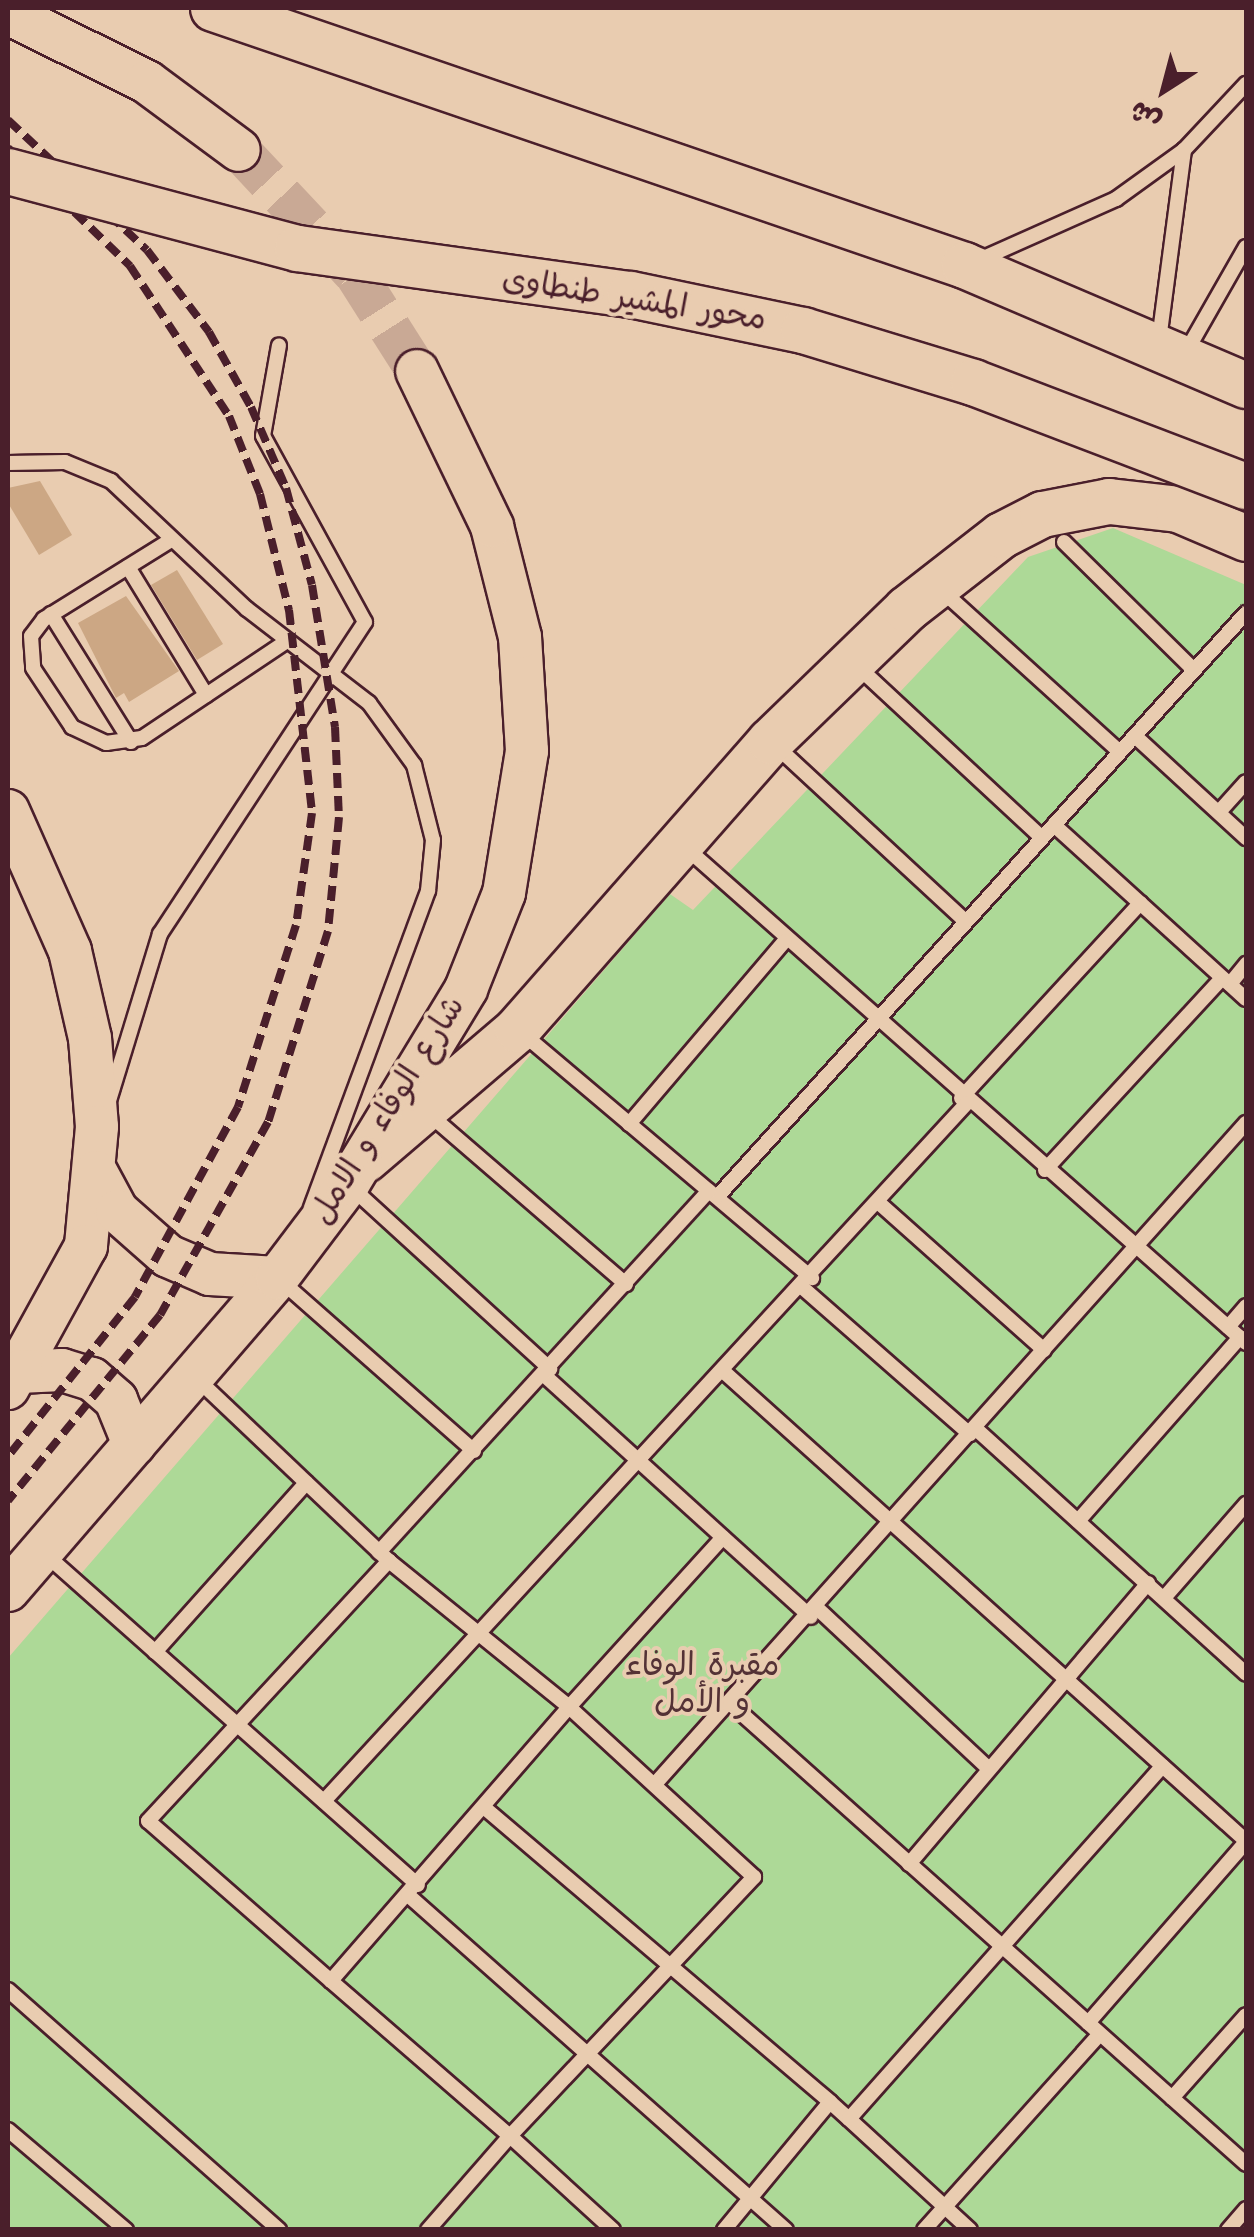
<!DOCTYPE html>
<meta charset="utf-8">
<style>
body{margin:0}
#map{position:relative;width:1254px;height:2237px;overflow:hidden;background:#e9ccb0;font-family:Kalam,"Playpen Sans Arabic",sans-serif}
div>[style]{position:absolute}
.green>*{inset:0;background:#add997}
.building>*{inset:0;background:#cca784}
.primary-tunnel>*{height:42px;margin-top:-21px;transform-origin:0;background:repeating-linear-gradient(90deg,#c9a995 0 42px,transparent 0 63px)}
.roads{filter:drop-shadow(2px 0 #4a1f2b) drop-shadow(-2px 0 #4a1f2b) drop-shadow(0 2px #4a1f2b) drop-shadow(0 -2px #4a1f2b)}
.service>*{height:14px;margin:-7px;padding:0 7px;transform-origin:7px;border-radius:7px;background:#e9ccb0}
.primary>*{height:42px;margin:-21px;padding:0 21px;transform-origin:21px;border-radius:21px;background:#e9ccb0}
.trunk>*{height:45px;margin:-22.5px;padding:0 22.5px;transform-origin:22.5px;border-radius:22.5px;background:#e9ccb0}
.rail>*{height:8px;margin-top:-4px;transform-origin:0;background:repeating-linear-gradient(90deg,#4a1f2b 0 15px,transparent 0 23px)}
.bridges{filter:drop-shadow(2px 0 #4a1f2b) drop-shadow(-2px 0 #4a1f2b) drop-shadow(0 2px #4a1f2b) drop-shadow(0 -2px #4a1f2b)}
.trunk-bridge>*{height:45px;margin:-22.5px;padding:0 22.5px;transform-origin:22.5px;border-radius:22.5px;background:#e9ccb0}
span{translate:-50% -50%;white-space:nowrap;text-align:center;line-height:1.15;-webkit-text-stroke:8px #e9ccb0;paint-order:stroke}
.street-label{font-size:32px;color:#4a1f2b}
.park-label{font-size:32px;color:#543236}
.frame{position:absolute;inset:0;border:10px solid #4a1f2b;pointer-events:none}
.north{position:absolute;left:1114px;top:40px;width:100px;height:100px;-webkit-text-stroke:8px #e9ccb0;paint-order:stroke;rotate:216deg;font-size:28px;font-weight:700;line-height:40px;text-align:center;color:#4a1f2b}
.north::after{content:'';display:block;margin:auto;width:35px;height:45px;background:#4a1f2b;clip-path:polygon(50% 0,100% 100%,50% 72%,0 100%)}
</style>
<div id="map">
<div class="green">
<div style="clip-path:polygon(1113px 528px,1246px 585px,1246px 2229px,8px 2230px,8px 1658px,670px 894px,693px 910px,1028px 557px)"></div>
</div>
<div class="building">
<div style="clip-path:polygon(40px 481px,72px 535px,39px 555px,8px 503px,8px 488px)"></div>
<div style="clip-path:polygon(177px 570px,223px 644px,197px 660px,151px 585px)"></div>
<div style="clip-path:polygon(126px 596px,179px 671px,129px 702px,124px 693px,116px 698px,78px 623px)"></div>
</div>
<div class="primary-tunnel">
<div style="left:239px;top:150px;width:171px;rotate:46.9deg"></div>
<div style="left:356px;top:275px;width:114px;rotate:57.6deg"></div>
</div>
<div class="roads">
<div class="service">
<div style="left:979px;top:260px;width:150px;rotate:-24deg"></div>
<div style="left:1116px;top:199px;width:84px;rotate:-35.8deg"></div>
<div style="left:1184px;top:150px;width:91px;rotate:-46.8deg"></div>
<div style="left:1159px;top:340px;width:192px;rotate:-82.5deg"></div>
<div style="left:1186px;top:352px;width:121px;rotate:-60.3deg"></div>
<div style="left:8px;top:463px;width:57px;rotate:-1deg"></div>
<div style="left:65px;top:462px;width:50px;rotate:22.4deg"></div>
<div style="left:111px;top:481px;width:187px;rotate:43.3deg"></div>
<div style="left:247px;top:609px;width:154px;rotate:37.6deg"></div>
<div style="left:369px;top:703px;width:77px;rotate:54deg"></div>
<div style="left:414px;top:765px;width:77px;rotate:75.8deg"></div>
<div style="left:433px;top:840px;width:51px;rotate:95.6deg"></div>
<div style="left:428px;top:891px;width:338px;rotate:110.3deg"></div>
<div style="left:171px;top:540px;width:150px;rotate:148.1deg"></div>
<div style="left:44px;top:619px;width:21px;rotate:127deg"></div>
<div style="left:31px;top:636px;width:32px;rotate:86deg"></div>
<div style="left:33px;top:668px;width:71px;rotate:56.5deg"></div>
<div style="left:72px;top:727px;width:38px;rotate:25deg"></div>
<div style="left:106px;top:743px;width:36px;rotate:-8deg"></div>
<div style="left:142px;top:738px;width:174px;rotate:-33.8deg"></div>
<div style="left:1064px;top:542px;width:182px;rotate:44.6deg"></div>
<div style="left:128px;top:567px;width:150px;rotate:58.6deg"></div>
<div style="left:939px;top:588px;width:244px;rotate:42.2deg"></div>
<div style="left:51px;top:614px;width:151px;rotate:58deg"></div>
<div style="left:856px;top:665px;width:254px;rotate:42.9deg"></div>
<div style="left:1135px;top:736px;width:151px;rotate:42.6deg"></div>
<div style="left:775px;top:745px;width:259px;rotate:42.8deg"></div>
<div style="left:1219px;top:812px;width:40px;rotate:-48deg"></div>
<div style="left:1054px;top:825px;width:259px;rotate:42.2deg"></div>
<div style="left:685px;top:847px;width:749px;rotate:41.48deg"></div>
<div style="left:1230px;top:984px;width:26px;rotate:-51deg"></div>
<div style="left:522px;top:1033px;width:380px;rotate:40.2deg"></div>
<div style="left:961px;top:1098px;width:265px;rotate:-47.4deg"></div>
<div style="left:108px;top:1104px;width:178px;rotate:-73deg"></div>
<div style="left:160px;top:934px;width:373px;rotate:-56.7deg"></div>
<div style="left:365px;top:622px;width:212px;rotate:-118.7deg"></div>
<div style="left:263px;top:436px;width:92px;rotate:-80deg"></div>
<div style="left:430px;top:1115px;width:259px;rotate:40.8deg"></div>
<div style="left:629px;top:1124px;width:240px;rotate:-49.6deg"></div>
<div style="left:1045px;top:1170px;width:261px;rotate:-47.3deg"></div>
<div style="left:351px;top:1187px;width:270px;rotate:42.4deg"></div>
<div style="left:717px;top:1197px;width:788px;rotate:-47.83deg"></div>
<div style="left:879px;top:1203px;width:221px;rotate:41.7deg"></div>
<div style="left:279px;top:1279px;width:260px;rotate:41.4deg"></div>
<div style="left:803px;top:1288px;width:222px;rotate:41.2deg"></div>
<div style="left:1228px;top:1327px;width:28px;rotate:-49deg"></div>
<div style="left:723px;top:1371px;width:703px;rotate:41.94deg"></div>
<div style="left:544px;top:1375px;width:360px;rotate:42.2deg"></div>
<div style="left:195px;top:1377px;width:267px;rotate:43.5deg"></div>
<div style="left:389px;top:1561px;width:232px;rotate:39deg"></div>
<div style="left:569px;top:1707px;width:363px;rotate:131deg"></div>
<div style="left:331px;top:1981px;width:237px;rotate:40.9deg"></div>
<div style="left:510px;top:2136px;width:125px;rotate:131.1deg"></div>
<div style="left:975px;top:1428px;width:366px;rotate:42.2deg"></div>
<div style="left:1078px;top:1521px;width:245px;rotate:-48.6deg"></div>
<div style="left:379px;top:1552px;width:489px;rotate:-47.6deg"></div>
<div style="left:44px;top:1553px;width:500px;rotate:41.6deg"></div>
<div style="left:1164px;top:1598px;width:125px;rotate:-48.9deg"></div>
<div style="left:818px;top:1609px;width:234px;rotate:43.1deg"></div>
<div style="left:155px;top:1652px;width:227px;rotate:-48.2deg"></div>
<div style="left:732px;top:1705px;width:689px;rotate:41.76deg"></div>
<div style="left:655px;top:1784px;width:887px;rotate:-48.2deg"></div>
<div style="left:324px;top:1801px;width:949px;rotate:-47.35deg"></div>
<div style="left:486px;top:1809px;width:452px;rotate:40.4deg"></div>
<div style="left:909px;top:1864px;width:369px;rotate:-49.6deg"></div>
<div style="left:408px;top:1895px;width:505px;rotate:41.55deg"></div>
<div style="left:331px;top:1981px;width:243px;rotate:-138.8deg"></div>
<div style="left:148px;top:1821px;width:355px;rotate:-47.2deg"></div>
<div style="left:8px;top:1990px;width:362px;rotate:41.5deg"></div>
<div style="left:1088px;top:2023px;width:240px;rotate:-48.9deg"></div>
<div style="left:1172px;top:2098px;width:111px;rotate:-48.3deg"></div>
<div style="left:849px;top:2119px;width:164px;rotate:42.5deg"></div>
<div style="left:8px;top:2130px;width:155px;rotate:40.3deg"></div>
<div style="left:613px;top:2230px;width:139px;rotate:-137.6deg"></div>
<div style="left:510px;top:2136px;width:356px;rotate:-46.7deg"></div>
<div style="left:754px;top:1877px;width:251px;rotate:-137.4deg"></div>
<div style="left:569px;top:1707px;width:229px;rotate:-47.8deg"></div>
<div style="left:724px;top:2230px;width:166px;rotate:-50.4deg"></div>
<div style="left:830px;top:2102px;width:25px;rotate:42deg"></div>
<div style="left:849px;top:2119px;width:472px;rotate:-48.4deg"></div>
<div style="left:924px;top:2230px;width:263px;rotate:-48.1deg"></div>
<div style="left:1228px;top:2230px;width:28px;rotate:-49deg"></div>
</div>
<div class="primary">
<div style="left:8px;top:13px;width:155px;rotate:26.4deg"></div>
<div style="left:147px;top:82px;width:114px;rotate:36.5deg"></div>
<div style="left:8px;top:811px;width:153px;rotate:66.1deg"></div>
<div style="left:70px;top:951px;width:89px;rotate:77.1deg"></div>
<div style="left:90px;top:1038px;width:89px;rotate:85.5deg"></div>
<div style="left:97px;top:1127px;width:120px;rotate:95.3deg"></div>
<div style="left:86px;top:1246px;width:162px;rotate:118.8deg"></div>
<div style="left:96px;top:1172px;width:44px;rotate:61.7deg"></div>
<div style="left:117px;top:1211px;width:68px;rotate:41.4deg"></div>
<div style="left:168px;top:1256px;width:46px;rotate:23.2deg"></div>
<div style="left:210px;top:1274px;width:67px;rotate:3.4deg"></div>
<div style="left:18px;top:1372px;width:44px;rotate:-2.6deg"></div>
<div style="left:62px;top:1370px;width:31px;rotate:17deg"></div>
<div style="left:92px;top:1379px;width:32px;rotate:41deg"></div>
<div style="left:116px;top:1400px;width:48px;rotate:67.8deg"></div>
<div style="left:8px;top:1590px;width:412px;rotate:-49.2deg"></div>
<div style="left:277px;top:1278px;width:118px;rotate:-52.9deg"></div>
<div style="left:348px;top:1184px;width:228px;rotate:-58.8deg"></div>
<div style="left:466px;top:989px;width:103px;rotate:-68.4deg"></div>
<div style="left:504px;top:893px;width:144px;rotate:-80.8deg"></div>
<div style="left:527px;top:751px;width:114px;rotate:-93.5deg"></div>
<div style="left:520px;top:637px;width:114px;rotate:-104.2deg"></div>
<div style="left:492px;top:526px;width:172px;rotate:-115.8deg"></div>
</div>
<div class="trunk">
<div style="left:213px;top:8px;width:794px;rotate:18.89deg"></div>
<div style="left:964px;top:265px;width:306px;rotate:23.1deg"></div>
<div style="left:365px;top:1159px;width:200px;rotate:-40.5deg"></div>
<div style="left:517px;top:1029px;width:383px;rotate:-48.7deg"></div>
<div style="left:770px;top:741px;width:190px;rotate:-44.1deg"></div>
<div style="left:906px;top:609px;width:120px;rotate:-37.9deg"></div>
<div style="left:1001px;top:535px;width:46px;rotate:-27.1deg"></div>
<div style="left:1042px;top:514px;width:68px;rotate:-11deg"></div>
<div style="left:1109px;top:501px;width:69px;rotate:6.6deg"></div>
<div style="left:1178px;top:509px;width:74px;rotate:23.1deg"></div>
</div>
</div>
<div class="rail">
<div style="left:8px;top:120px;width:190px;rotate:43.1deg"></div>
<div style="left:147px;top:250px;width:103px;rotate:52.9deg"></div>
<div style="left:209px;top:332px;width:86px;rotate:60.8deg"></div>
<div style="left:251px;top:407px;width:88px;rotate:66.6deg"></div>
<div style="left:286px;top:488px;width:100px;rotate:75deg"></div>
<div style="left:312px;top:585px;width:144px;rotate:80.8deg"></div>
<div style="left:335px;top:727px;width:90px;rotate:87.5deg"></div>
<div style="left:339px;top:817px;width:115px;rotate:95.5deg"></div>
<div style="left:328px;top:931px;width:200px;rotate:107.4deg"></div>
<div style="left:268px;top:1122px;width:221px;rotate:119.2deg"></div>
<div style="left:160px;top:1315px;width:240px;rotate:129.3deg"></div>
<div style="left:8px;top:148px;width:170px;rotate:44deg"></div>
<div style="left:130px;top:266px;width:180px;rotate:56.6deg"></div>
<div style="left:229px;top:416px;width:84px;rotate:68.3deg"></div>
<div style="left:260px;top:494px;width:120px;rotate:76deg"></div>
<div style="left:289px;top:610px;width:204px;rotate:83.5deg"></div>
<div style="left:312px;top:813px;width:113px;rotate:98.1deg"></div>
<div style="left:296px;top:925px;width:191px;rotate:107.7deg"></div>
<div style="left:238px;top:1107px;width:216px;rotate:118.5deg"></div>
<div style="left:135px;top:1297px;width:203px;rotate:128.6deg"></div>
</div>
<div class="bridges">
<div class="trunk-bridge">
<div style="left:8px;top:171px;width:299px;rotate:14.9deg"></div>
<div style="left:297px;top:248px;width:336px;rotate:7.9deg"></div>
<div style="left:630px;top:294px;width:177px;rotate:11.8deg"></div>
<div style="left:803px;top:330px;width:178px;rotate:17deg"></div>
<div style="left:973px;top:382px;width:292px;rotate:20.9deg"></div>
</div>
</div>
<div class="street-label">
<span style="left:634px;top:301px;rotate:9deg">محور المشير طنطاوى</span>
<span style="left:389px;top:1111px;rotate:-58deg">شارع الوفاء و الامل</span>
</div>
<div class="park-label">
<span style="left:702px;top:1686px">مقبرة الوفاء<br>و الأمل</span>
</div>
<div class="frame"></div>
<div class="north">ش</div>
</div>
